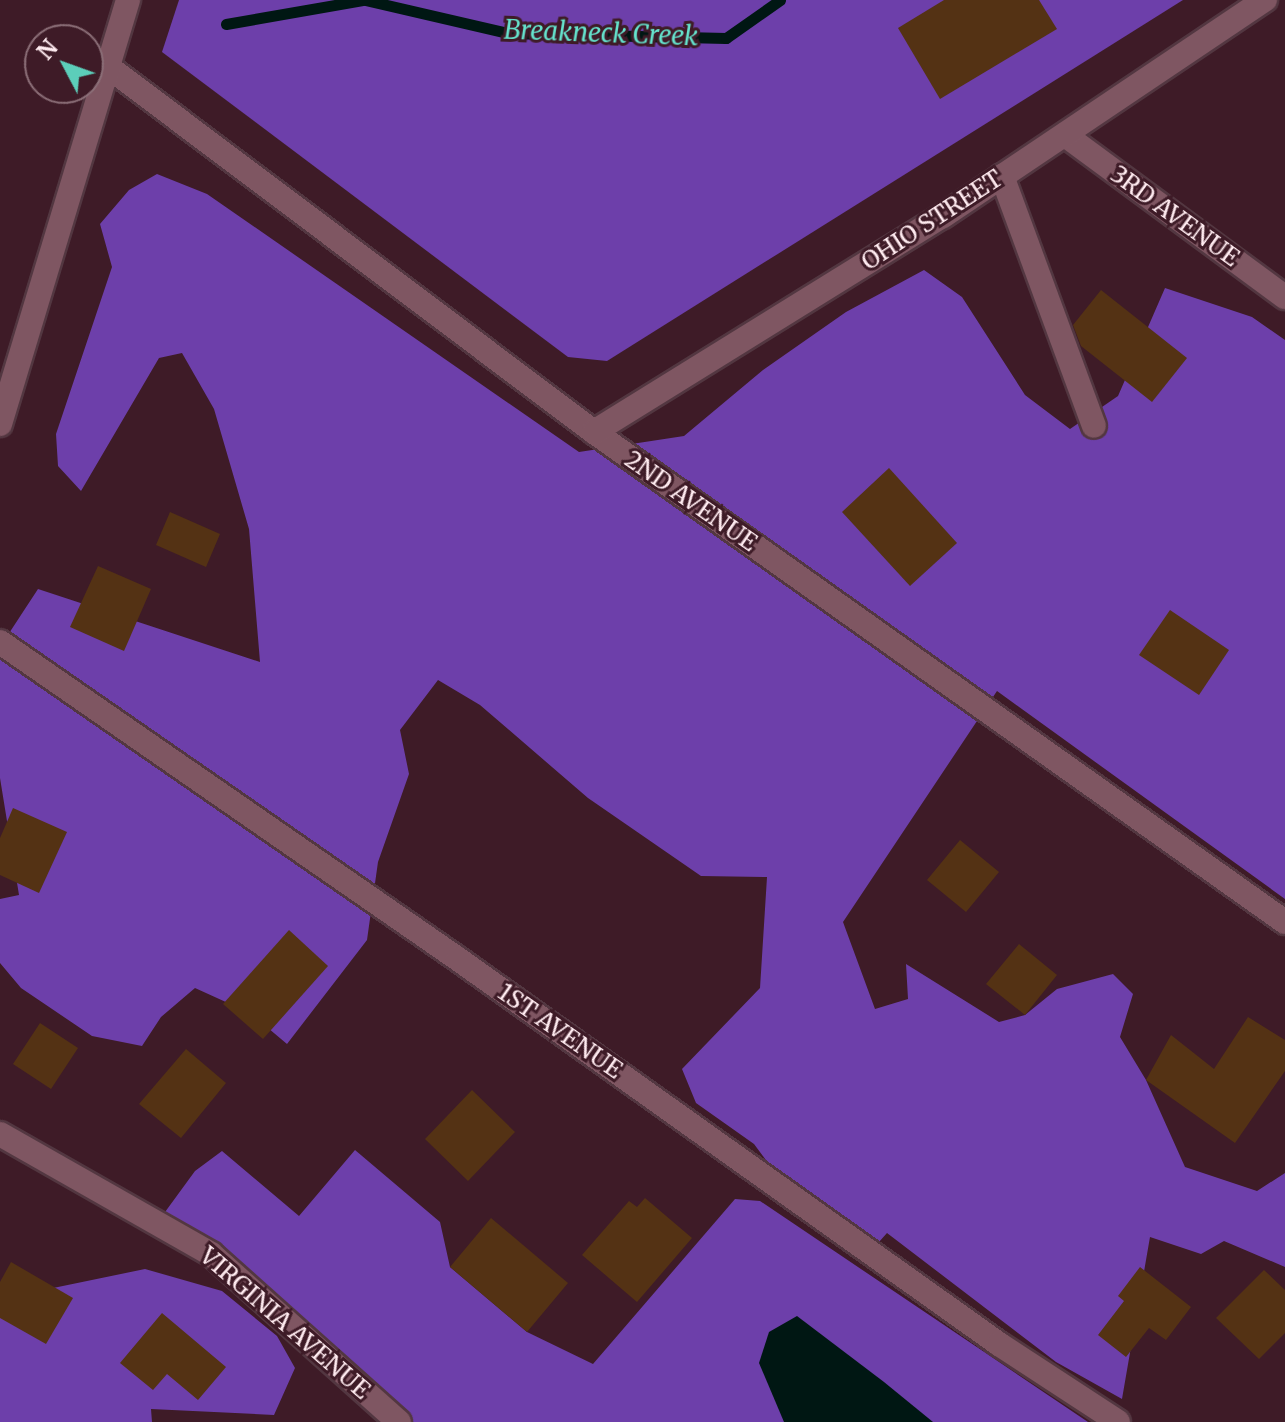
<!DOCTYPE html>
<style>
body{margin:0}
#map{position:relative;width:1285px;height:1422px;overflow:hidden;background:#3e1b27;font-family:Merriweather,serif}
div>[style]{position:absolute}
.forest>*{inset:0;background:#6d3faa}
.water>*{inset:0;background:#001713}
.stream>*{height:11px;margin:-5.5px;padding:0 5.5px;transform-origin:5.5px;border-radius:5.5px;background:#001713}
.building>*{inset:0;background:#543214}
.roads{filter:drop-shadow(2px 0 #533741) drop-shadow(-2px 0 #533741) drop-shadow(0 2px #533741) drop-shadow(0 -2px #533741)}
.minor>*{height:24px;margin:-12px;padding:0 12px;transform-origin:12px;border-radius:12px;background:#7f5662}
span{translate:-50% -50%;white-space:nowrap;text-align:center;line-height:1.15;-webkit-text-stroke:6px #3e1b27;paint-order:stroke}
.street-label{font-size:24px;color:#ffebf0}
.water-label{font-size:26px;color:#65e3cd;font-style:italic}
.north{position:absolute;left:24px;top:24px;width:80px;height:80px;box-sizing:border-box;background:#3e1b27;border:2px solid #8b6e77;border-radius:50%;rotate:311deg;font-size:22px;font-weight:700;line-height:32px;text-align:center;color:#ffebf0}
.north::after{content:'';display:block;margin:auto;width:28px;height:36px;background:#5cceba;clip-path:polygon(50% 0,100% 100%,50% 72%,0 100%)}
</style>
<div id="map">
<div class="forest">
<div style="clip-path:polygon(179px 0,1183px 0,607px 361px,568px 357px,162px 52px)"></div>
<div style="clip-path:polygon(157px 174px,207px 194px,579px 452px,684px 436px,763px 370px,846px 312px,924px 270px,962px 297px,1025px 395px,1070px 429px,1118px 396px,1165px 288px,1252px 317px,1285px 340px,1285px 899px,997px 691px,843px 922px,875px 1009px,908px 999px,906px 964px,999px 1022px,1025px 1015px,1057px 989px,1113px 974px,1133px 994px,1120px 1037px,1146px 1080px,1185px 1167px,1257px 1191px,1285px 1173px,1285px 1267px,1224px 1241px,1201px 1254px,1150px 1237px,1122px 1399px,1056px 1362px,887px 1233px,870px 1252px,794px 1198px,754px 1144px,696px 1103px,682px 1069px,760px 988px,767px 877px,701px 876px,588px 798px,480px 705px,438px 680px,400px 730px,409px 774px,378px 862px,367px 940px,287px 1044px,250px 1013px,195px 988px,161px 1017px,142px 1046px,92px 1036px,21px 988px,0 963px,0 899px,19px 895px,0 778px,0 647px,38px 589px,260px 662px,249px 529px,214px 409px,182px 353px,159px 358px,81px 491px,58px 466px,56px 434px,112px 267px,100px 224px,129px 190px)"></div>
<div style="clip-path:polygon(355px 1150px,440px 1222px,450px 1267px,527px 1332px,593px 1364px,735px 1199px,760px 1201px,1088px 1422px,399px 1422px,157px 1223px,195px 1171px,222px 1151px,299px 1216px)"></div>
<div style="clip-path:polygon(145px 1269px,222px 1291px,277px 1336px,295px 1368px,274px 1415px,151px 1409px,152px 1422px,0 1422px,0 1299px)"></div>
</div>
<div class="water">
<div style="clip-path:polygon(797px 1316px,884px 1382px,933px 1422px,784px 1422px,759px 1363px,769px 1332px)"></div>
</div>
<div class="stream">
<div style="left:365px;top:0;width:147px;rotate:13deg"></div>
<div style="left:508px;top:33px;width:218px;rotate:1.3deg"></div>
<div style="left:726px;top:38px;width:66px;rotate:-35.1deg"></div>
<div style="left:226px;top:24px;width:140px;rotate:-9.9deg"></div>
</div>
<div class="building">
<div style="clip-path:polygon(944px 0,1039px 0,1057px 29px,940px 99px,898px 28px)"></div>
<div style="clip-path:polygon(1101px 290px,1187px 358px,1152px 402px,1081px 346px,1073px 325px)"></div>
<div style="clip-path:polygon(889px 468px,957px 543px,910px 586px,842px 512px)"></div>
<div style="clip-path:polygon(170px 512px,220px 534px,206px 567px,156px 545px)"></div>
<div style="clip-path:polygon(98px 566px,151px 589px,124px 651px,70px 627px)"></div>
<div style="clip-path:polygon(1170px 610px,1229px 650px,1199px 695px,1139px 655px)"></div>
<div style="clip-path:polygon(13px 808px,67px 832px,39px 893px,0 875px,0 838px)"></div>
<div style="clip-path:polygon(960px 840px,999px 872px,966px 912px,927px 880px)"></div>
<div style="clip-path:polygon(289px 930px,328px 966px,263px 1039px,223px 1004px)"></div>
<div style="clip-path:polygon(1019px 944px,1057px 975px,1025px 1015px,986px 984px)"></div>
<div style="clip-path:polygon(1248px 1017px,1285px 1040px,1285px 1071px,1235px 1143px,1146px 1080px,1171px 1035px,1214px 1069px)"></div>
<div style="clip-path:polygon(40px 1023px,78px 1048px,51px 1089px,13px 1064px)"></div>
<div style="clip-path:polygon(186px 1049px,226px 1083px,181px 1138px,139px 1104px)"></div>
<div style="clip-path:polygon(472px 1090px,515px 1132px,468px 1181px,425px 1139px)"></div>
<div style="clip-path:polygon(645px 1198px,692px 1238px,637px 1302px,582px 1255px,629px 1201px,637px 1207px)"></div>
<div style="clip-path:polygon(491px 1218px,568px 1283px,527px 1332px,450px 1267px)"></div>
<div style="clip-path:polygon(11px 1262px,73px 1298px,46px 1344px,0 1318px,0 1282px)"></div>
<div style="clip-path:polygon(1140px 1267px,1191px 1307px,1166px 1340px,1149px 1328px,1126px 1357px,1098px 1335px,1124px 1301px,1118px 1296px)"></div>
<div style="clip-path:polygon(1264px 1270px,1285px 1290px,1285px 1333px,1259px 1359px,1216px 1318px)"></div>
<div style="clip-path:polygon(162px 1313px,226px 1367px,198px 1400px,167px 1374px,153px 1390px,120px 1363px)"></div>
</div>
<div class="roads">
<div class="minor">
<div style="left:107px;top:66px;width:609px;rotate:36.93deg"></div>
<div style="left:594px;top:432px;width:847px;rotate:35.34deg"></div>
<div style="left:1065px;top:135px;width:273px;rotate:36.4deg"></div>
<div style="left:1002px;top:176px;width:266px;rotate:69.8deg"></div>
<div style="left:0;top:424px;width:443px;rotate:-73.2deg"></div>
<div style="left:594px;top:432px;width:410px;rotate:-31.8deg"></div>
<div style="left:943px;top:216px;width:388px;rotate:-33.9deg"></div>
<div style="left:0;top:642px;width:557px;rotate:34.69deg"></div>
<div style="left:458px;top:959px;width:664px;rotate:35.44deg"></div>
<div style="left:999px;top:1344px;width:142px;rotate:33.2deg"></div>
<div style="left:0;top:1134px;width:243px;rotate:29.6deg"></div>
<div style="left:211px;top:1254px;width:252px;rotate:41.8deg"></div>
</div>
</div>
<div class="street-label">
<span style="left:1175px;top:216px;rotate:36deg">3RD AVENUE</span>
<span style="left:932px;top:220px;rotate:-33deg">OHIO STREET</span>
<span style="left:691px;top:501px;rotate:35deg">2ND AVENUE</span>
<span style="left:560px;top:1031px;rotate:35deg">1ST AVENUE</span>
<span style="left:285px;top:1323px;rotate:41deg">VIRGINIA AVENUE</span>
</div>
<div class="water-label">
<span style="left:601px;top:33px;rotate:2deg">Breakneck Creek</span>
</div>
<div class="north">N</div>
</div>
